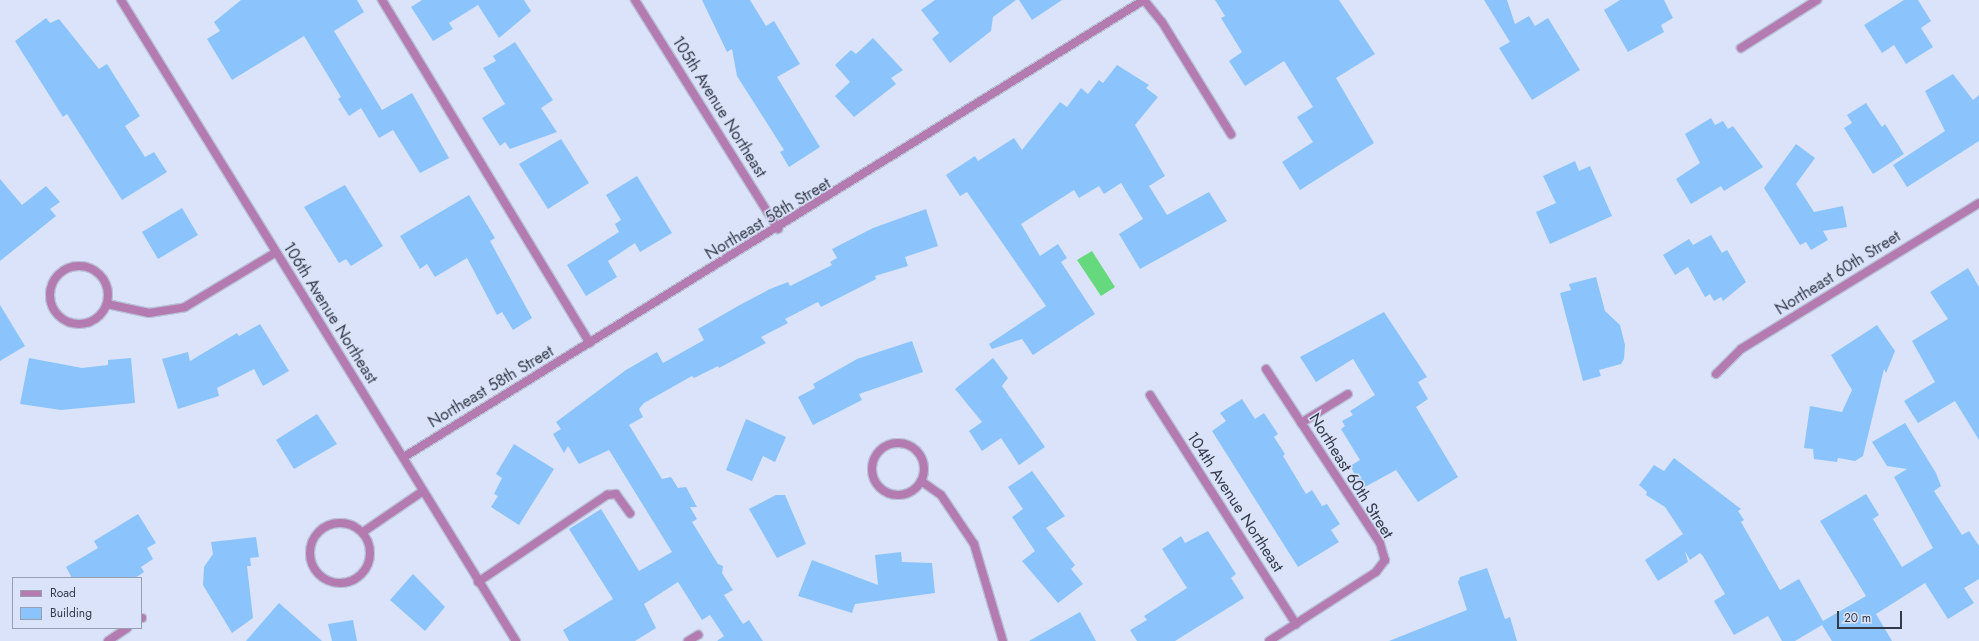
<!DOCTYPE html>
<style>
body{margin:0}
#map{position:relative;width:1979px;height:641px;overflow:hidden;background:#dae3fa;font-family:Jost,sans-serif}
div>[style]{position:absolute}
.water>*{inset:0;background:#66d97e}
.building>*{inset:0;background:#8bc4fc}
.roads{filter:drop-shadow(1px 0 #b9c1d7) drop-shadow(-1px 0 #b9c1d7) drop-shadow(0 1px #b9c1d7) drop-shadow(0 -1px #b9c1d7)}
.service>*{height:8px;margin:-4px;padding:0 4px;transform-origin:4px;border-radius:4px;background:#b47bb1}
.minor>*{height:8px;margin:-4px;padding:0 4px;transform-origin:4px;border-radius:4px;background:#b47bb1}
.minor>.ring{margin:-4px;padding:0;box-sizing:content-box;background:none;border:8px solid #b47bb1;border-radius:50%}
span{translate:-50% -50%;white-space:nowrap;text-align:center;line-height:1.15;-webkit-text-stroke:3px #dae3fa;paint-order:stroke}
.street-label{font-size:16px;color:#343a49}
.legend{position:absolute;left:12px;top:577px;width:130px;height:52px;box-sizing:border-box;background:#dae3fa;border:1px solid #989fb3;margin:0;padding:5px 7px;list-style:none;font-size:12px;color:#343a49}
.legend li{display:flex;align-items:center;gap:8px;height:20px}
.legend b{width:20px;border:1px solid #989fb3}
.scale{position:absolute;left:1837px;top:611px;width:65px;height:18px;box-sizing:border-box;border:2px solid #343a49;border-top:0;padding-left:5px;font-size:12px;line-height:14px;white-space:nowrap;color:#343a49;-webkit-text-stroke:3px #dae3fa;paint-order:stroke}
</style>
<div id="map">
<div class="water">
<div style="clip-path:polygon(1092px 251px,1115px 287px,1101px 296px,1077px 260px)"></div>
</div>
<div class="building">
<div style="clip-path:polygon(241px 0,357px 0,364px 12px,334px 31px,382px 110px,412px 93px,449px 158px,420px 173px,393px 130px,379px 138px,361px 108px,349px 116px,338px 99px,341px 97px,304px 36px,232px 80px,207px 39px,220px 31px,214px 22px)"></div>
<div style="clip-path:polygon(422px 0,524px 0,531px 11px,499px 38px,478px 5px,449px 23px,453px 29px,433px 41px,411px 7px)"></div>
<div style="clip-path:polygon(702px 0,750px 0,766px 26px,774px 21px,800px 64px,777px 77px,820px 147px,789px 167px,780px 152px,784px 150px,737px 76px,732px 49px,727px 52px)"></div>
<div style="clip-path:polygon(935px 0,1016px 0,993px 17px,991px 31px,950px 63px,932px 39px,939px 33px,921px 10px)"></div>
<div style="clip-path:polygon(1019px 0,1062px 0,1032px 20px)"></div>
<div style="clip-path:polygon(1215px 0,1339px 0,1375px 54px,1336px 78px,1374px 143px,1300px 190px,1282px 162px,1313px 142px,1297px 117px,1313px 107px,1284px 61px,1245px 86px,1229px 61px,1242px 52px,1221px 18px,1225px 16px)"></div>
<div style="clip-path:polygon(1484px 0,1507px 0,1515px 24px,1529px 16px,1535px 26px,1548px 18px,1580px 70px,1532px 100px,1499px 48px,1510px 42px)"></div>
<div style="clip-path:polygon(1620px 0,1664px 0,1673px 18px,1661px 25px,1664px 32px,1628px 52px,1604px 10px)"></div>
<div style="clip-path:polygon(1904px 0,1918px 0,1931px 21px,1921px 28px,1933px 47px,1906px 64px,1894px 45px,1882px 53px,1864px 25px)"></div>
<div style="clip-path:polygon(46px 18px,50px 23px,59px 19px,99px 69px,107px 64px,140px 116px,125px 126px,145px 157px,154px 152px,167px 172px,122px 200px,67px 114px,63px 117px,15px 41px)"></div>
<div style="clip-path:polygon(873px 38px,903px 70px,891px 78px,896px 84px,854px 117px,835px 96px,850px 82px,835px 65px,851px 50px,856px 54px)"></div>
<div style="clip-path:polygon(515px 42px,553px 100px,541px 108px,557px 132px,510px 149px,505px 142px,500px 146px,482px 118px,505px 104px,483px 68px,496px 61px,493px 56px)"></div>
<div style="clip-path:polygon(1117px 65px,1149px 85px,1146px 88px,1158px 97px,1135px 125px,1165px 176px,1149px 186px,1167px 215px,1209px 192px,1227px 221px,1140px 269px,1119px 234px,1143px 219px,1121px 183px,1104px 194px,1099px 186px,1079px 198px,1074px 190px,1021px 224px,1040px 256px,1058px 244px,1067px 258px,1061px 262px,1095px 314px,1033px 355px,1022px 339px,992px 349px,989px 344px,1046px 306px,967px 192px,960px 196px,946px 175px,975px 156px,978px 161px,1014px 138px,1022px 150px,1060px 102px,1067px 107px,1081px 88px,1088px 94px,1099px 80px,1103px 83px)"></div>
<div style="clip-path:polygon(1953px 74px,1973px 100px,1979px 95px,1979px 141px,1907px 187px,1893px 165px,1945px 131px,1925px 91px)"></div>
<div style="clip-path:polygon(1866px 103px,1882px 127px,1885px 124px,1904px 154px,1873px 174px,1844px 128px,1852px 123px,1847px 115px)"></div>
<div style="clip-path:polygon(1711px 118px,1715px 125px,1723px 121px,1728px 129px,1733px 126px,1763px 167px,1724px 191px,1721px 186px,1691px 204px,1676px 179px,1700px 163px,1685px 134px)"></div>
<div style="clip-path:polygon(561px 139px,589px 183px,548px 209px,519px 164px)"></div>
<div style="clip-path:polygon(1796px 144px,1815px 158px,1796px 184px,1814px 212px,1843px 206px,1847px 227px,1823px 231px,1828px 240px,1811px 250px,1806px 242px,1800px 245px,1764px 188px)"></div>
<div style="clip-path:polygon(1575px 161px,1579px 171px,1590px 166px,1612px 216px,1550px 244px,1536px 212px,1556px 203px,1543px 176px)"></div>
<div style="clip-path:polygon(637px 176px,672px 233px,640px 252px,635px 243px,608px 261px,617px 277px,586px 296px,567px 265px,619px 232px,615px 224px,621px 220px,606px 195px)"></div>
<div style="clip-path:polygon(0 179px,22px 205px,46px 186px,60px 202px,50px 209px,56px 216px,0 261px)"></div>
<div style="clip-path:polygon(345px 185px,383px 246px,351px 266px,346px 259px,339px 263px,304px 207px)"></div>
<div style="clip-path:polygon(469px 195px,495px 238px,490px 241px,532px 318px,513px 330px,502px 312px,497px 315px,467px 258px,435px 277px,427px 264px,420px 269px,400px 236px)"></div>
<div style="clip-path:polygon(182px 208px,198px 235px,158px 259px,142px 232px)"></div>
<div style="clip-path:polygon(926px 209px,938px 246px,905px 257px,908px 266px,875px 276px,876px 279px,821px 307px,818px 302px,785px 319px,788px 323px,761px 337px,766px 343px,719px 368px,718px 366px,694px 378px,692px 376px,644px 403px,639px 409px,643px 417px,629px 425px,662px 479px,671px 477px,678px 488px,686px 487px,697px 507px,690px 507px,697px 519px,692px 522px,718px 564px,723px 566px,722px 573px,733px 590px,724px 595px,743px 624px,749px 620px,763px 641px,717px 641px,724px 636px,710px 615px,702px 620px,678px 582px,644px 604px,656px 628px,635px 641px,569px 641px,563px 630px,613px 599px,569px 529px,601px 509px,639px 571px,672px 552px,609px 450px,579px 464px,568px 446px,564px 453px,553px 434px,561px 429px,556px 422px,626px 370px,657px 352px,663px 363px,704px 340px,698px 329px,738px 306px,770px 289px,788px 282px,790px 286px,832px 265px,830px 262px,837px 258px,832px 249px,873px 228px)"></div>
<div style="clip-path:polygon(1711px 235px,1722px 253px,1727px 250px,1746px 282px,1723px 301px,1721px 297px,1714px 301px,1710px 294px,1705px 297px,1688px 267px,1675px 275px,1663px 255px,1689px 239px,1693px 245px)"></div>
<div style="clip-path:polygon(1968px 268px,1979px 287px,1979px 440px,1955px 401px,1918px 423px,1904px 401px,1935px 382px,1912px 341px,1948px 319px,1930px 292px)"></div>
<div style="clip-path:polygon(1596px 277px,1605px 311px,1620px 325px,1625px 345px,1624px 359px,1621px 364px,1599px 370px,1601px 376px,1583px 381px,1560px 293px,1571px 290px,1569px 284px)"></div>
<div style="clip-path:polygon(0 305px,25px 346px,0 361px)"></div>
<div style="clip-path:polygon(1384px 312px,1427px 377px,1418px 382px,1428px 399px,1416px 407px,1458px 477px,1418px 502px,1396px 470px,1363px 488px,1350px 466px,1360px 460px,1341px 429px,1345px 426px,1342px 421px,1353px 415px,1350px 411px,1375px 395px,1353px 359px,1316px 382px,1300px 357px)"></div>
<div style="clip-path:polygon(260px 324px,289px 371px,263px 386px,254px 369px,217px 388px,219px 396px,178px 409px,162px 359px,188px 352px,190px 361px,237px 333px,239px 336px)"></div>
<div style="clip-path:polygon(1877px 325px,1895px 351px,1886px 373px,1884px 369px,1863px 456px,1855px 461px,1838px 458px,1837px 462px,1814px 459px,1813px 449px,1804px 448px,1810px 406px,1842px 412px,1852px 390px,1831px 355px)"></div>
<div style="clip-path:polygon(912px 341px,923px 372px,859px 394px,862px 400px,813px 425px,798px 397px,815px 388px,813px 384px,857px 359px)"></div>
<div style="clip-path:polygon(29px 358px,82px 368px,108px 365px,108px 360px,131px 358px,135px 403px,61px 410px,20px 404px)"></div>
<div style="clip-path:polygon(993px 358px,1008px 378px,1002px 386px,1045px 447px,1019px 465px,1001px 438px,982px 451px,969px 431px,982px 422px,955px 389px)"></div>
<div style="clip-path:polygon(1242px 399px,1255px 419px,1264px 413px,1278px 434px,1274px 437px,1285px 454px,1283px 456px,1306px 494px,1312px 490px,1322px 506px,1327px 504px,1340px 524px,1331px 530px,1339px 542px,1298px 567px,1212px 431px,1226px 421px,1220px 413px)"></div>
<div style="clip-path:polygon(317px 414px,337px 444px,294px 469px,276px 440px)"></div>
<div style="clip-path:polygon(746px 419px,786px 437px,775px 462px,763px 456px,752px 481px,726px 470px)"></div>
<div style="clip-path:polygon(1905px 423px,1936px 473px,1941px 486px,1934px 491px,1962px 535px,1969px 531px,1979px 546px,1979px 579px,1964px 588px,1974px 603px,1948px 619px,1925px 583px,1876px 614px,1892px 641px,1832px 641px,1822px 625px,1795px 641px,1782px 641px,1768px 616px,1734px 635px,1714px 601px,1725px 594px,1703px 556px,1700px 553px,1690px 560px,1685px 551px,1688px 562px,1658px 581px,1645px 560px,1683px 534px,1665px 507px,1646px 495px,1647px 492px,1639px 485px,1654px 465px,1664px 471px,1674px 458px,1741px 509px,1738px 511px,1744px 520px,1741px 522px,1780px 590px,1799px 579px,1823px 621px,1866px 596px,1820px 521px,1866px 494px,1879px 515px,1873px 519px,1902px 567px,1933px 548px,1894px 477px,1907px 469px,1887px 466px,1872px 442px)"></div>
<div style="clip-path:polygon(514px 444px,554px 469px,519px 525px,491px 507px,498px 496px,494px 494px,502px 478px,496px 474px)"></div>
<div style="clip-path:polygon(1032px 471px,1065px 516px,1046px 528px,1075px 565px,1071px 569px,1083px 584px,1058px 603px,1022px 561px,1035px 551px,1012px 517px,1023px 509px,1008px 487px)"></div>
<div style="clip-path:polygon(776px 495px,785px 495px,806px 544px,777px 558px,749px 509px)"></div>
<div style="clip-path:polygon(138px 514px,156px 543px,147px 548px,153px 559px,141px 567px,144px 572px,135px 578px,72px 578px,66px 567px,98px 548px,94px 541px)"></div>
<div style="clip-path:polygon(1208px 531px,1236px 574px,1231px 578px,1244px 598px,1175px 641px,1137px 641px,1130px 630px,1147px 620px,1144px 616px,1187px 588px,1162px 549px,1181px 536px,1185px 543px)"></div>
<div style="clip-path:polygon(256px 537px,259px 557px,250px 558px,251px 566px,247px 566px,253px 618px,232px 633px,203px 585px,204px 567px,213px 554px,211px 542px)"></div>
<div style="clip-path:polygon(901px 552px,902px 562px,932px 563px,935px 593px,855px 604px,852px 613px,798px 596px,812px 560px,878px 585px,875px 555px)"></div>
<div style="clip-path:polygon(1487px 568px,1505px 619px,1510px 617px,1517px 641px,1389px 641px,1467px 610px,1458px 582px,1460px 577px)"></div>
<div style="clip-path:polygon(413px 574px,445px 607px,425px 631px,390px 600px)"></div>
<div style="clip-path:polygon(279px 603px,322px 641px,246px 641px)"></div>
<div style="clip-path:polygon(1080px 612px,1096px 641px,1029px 641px)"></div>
<div style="clip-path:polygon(353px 620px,357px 641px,332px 641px,328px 624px)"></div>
</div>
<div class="roads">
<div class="service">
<div style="left:382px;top:0;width:401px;rotate:58.8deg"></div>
<div style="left:1301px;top:423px;width:55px;rotate:-31.7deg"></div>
<div style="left:478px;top:582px;width:156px;rotate:-34deg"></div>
<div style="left:607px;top:495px;width:9px;rotate:-6deg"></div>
<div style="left:616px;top:494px;width:24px;rotate:54deg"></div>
</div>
<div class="minor">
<div style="left:121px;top:0;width:753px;rotate:58.36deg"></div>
<div style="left:635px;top:0;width:270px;rotate:58deg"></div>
<div style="left:1144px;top:0;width:28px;rotate:51deg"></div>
<div style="left:1162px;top:22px;width:132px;rotate:58.4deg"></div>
<div style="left:1741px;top:48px;width:90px;rotate:-32.3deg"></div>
<div class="ring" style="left:50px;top:266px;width:50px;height:50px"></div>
<div style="left:107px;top:304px;width:43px;rotate:12.1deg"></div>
<div style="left:149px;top:313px;width:36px;rotate:-9deg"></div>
<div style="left:185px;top:307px;width:105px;rotate:-31deg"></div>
<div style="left:1266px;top:369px;width:208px;rotate:56.8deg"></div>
<div style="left:1380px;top:543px;width:18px;rotate:74deg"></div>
<div style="left:1385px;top:560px;width:15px;rotate:127deg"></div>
<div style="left:1376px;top:572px;width:127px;rotate:147.2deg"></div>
<div style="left:1716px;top:374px;width:35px;rotate:-45deg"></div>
<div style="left:1741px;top:349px;width:279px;rotate:-31.5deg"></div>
<div style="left:1150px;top:395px;width:272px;rotate:57.5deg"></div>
<div class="ring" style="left:872px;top:443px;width:44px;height:44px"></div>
<div style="left:404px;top:457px;width:870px;rotate:-31.7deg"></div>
<div style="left:921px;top:481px;width:24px;rotate:35deg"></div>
<div style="left:941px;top:495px;width:59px;rotate:56deg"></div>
<div style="left:974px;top:544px;width:101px;rotate:73.4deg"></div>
<div class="ring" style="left:310px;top:523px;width:52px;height:52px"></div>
<div style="left:363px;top:532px;width:73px;rotate:-34.3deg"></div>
<div style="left:141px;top:618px;width:1px"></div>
<div style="left:108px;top:641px;width:23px;rotate:-34deg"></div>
<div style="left:688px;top:641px;width:12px;rotate:-31deg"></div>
</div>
</div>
<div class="street-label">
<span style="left:719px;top:107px;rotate:58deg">105th Avenue Northeast</span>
<span style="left:768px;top:219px;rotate:-31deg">Northeast 58th Street</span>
<span style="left:1838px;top:273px;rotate:-32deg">Northeast 60th Street</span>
<span style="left:330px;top:313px;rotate:58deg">106th Avenue Northeast</span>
<span style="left:491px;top:387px;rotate:-31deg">Northeast 58th Street</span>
<span style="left:1351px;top:476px;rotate:58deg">Northeast 60th Street</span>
<span style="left:1235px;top:502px;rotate:57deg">104th Avenue Northeast</span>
</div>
<ul class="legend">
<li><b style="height:5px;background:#b47bb1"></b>Road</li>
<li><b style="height:11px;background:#8bc4fc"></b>Building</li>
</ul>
<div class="scale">20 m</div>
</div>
